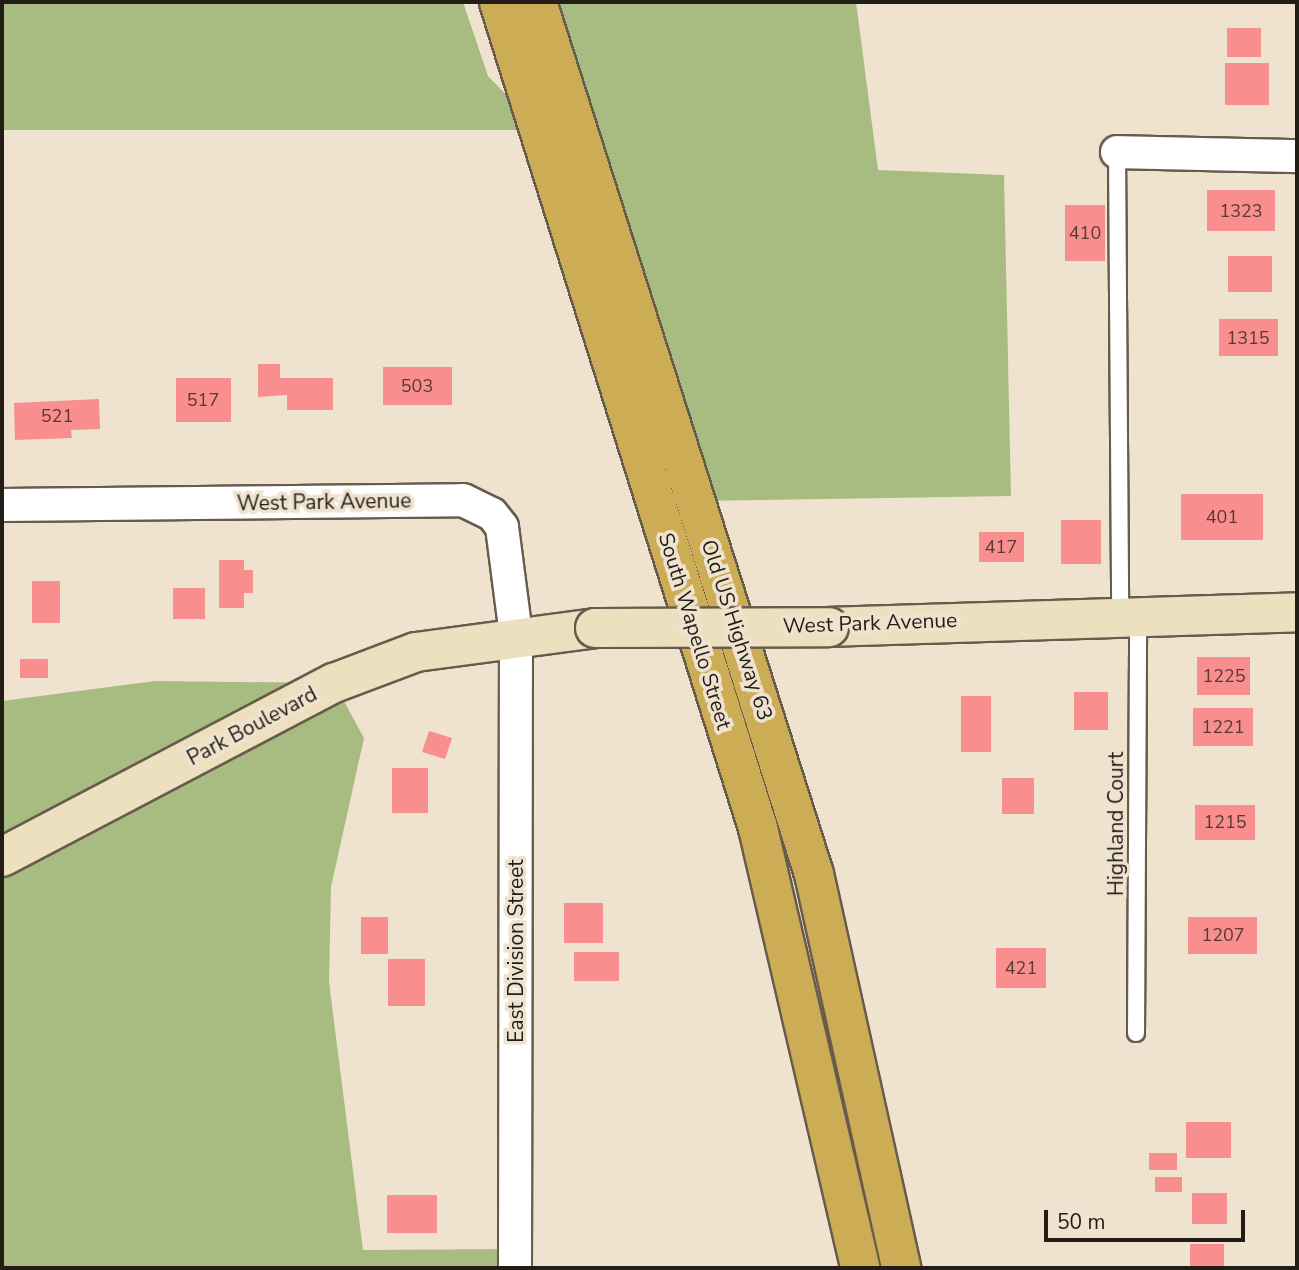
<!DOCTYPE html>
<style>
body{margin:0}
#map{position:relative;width:1299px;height:1270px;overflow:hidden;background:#efe3d0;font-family:"Nunito Sans",sans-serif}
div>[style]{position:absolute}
.green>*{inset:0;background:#a8bc82}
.building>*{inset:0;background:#f88e8e}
.roads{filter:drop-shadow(2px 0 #675c4c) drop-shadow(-2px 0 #675c4c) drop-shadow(0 2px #675c4c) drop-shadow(0 -2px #675c4c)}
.service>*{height:16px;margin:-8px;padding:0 8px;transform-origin:8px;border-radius:8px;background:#fff}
.minor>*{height:32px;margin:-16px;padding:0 16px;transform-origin:16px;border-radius:16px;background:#fff}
.secondary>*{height:38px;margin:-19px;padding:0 19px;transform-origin:19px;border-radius:19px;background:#ece0bf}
.trunk>*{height:38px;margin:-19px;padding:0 19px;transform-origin:19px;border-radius:19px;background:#ccac54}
.bridges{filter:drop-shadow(2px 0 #675c4c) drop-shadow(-2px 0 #675c4c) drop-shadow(0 2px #675c4c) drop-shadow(0 -2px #675c4c)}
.secondary-bridge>*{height:38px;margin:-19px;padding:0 19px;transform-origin:19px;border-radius:19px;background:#ece0bf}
span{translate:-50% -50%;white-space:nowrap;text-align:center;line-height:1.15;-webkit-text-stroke:7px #efe3d0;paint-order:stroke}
.number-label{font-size:18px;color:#583934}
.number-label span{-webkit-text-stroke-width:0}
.street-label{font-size:21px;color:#221d16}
.frame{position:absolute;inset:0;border:4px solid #221d16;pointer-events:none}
.scale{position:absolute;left:1044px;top:1210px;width:201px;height:32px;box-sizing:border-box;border:4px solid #221d16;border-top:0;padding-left:9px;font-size:21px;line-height:24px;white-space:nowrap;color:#221d16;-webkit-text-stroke:5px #efe3d0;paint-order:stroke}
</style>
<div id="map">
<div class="green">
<div style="clip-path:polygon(2px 2px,463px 2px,488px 76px,540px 130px,2px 130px)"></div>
<div style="clip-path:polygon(537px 2px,856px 2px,878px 170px,1004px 175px,1011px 496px,696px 501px)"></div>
<div style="clip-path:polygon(155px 681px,334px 683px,364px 738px,331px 887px,329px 982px,363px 1250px,515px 1249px,515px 1268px,2px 1268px,2px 701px)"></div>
</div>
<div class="building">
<div style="clip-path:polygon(1227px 28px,1261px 28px,1261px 57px,1227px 57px)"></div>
<div style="clip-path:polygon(1225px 63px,1269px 63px,1269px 105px,1225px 105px)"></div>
<div style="clip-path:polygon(1207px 190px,1275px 190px,1275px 231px,1207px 231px)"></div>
<div style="clip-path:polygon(1065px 205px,1105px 205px,1105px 261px,1065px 261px)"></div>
<div style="clip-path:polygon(1228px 256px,1272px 256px,1272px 292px,1228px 292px)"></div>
<div style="clip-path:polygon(1219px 319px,1278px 319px,1278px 356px,1219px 356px)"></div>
<div style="clip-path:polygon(258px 364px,280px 364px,280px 378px,333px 378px,333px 410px,287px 410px,287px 395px,258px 397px)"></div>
<div style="clip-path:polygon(383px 367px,452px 367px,452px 405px,383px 405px)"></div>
<div style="clip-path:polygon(176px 378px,231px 378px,231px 422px,176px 422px)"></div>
<div style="clip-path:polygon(99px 399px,100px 429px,71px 430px,72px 438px,15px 440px,14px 403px)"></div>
<div style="clip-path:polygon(1181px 494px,1263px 494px,1263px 540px,1181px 540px)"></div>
<div style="clip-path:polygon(1061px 520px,1101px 520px,1101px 564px,1061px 564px)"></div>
<div style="clip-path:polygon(979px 532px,1024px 532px,1024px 562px,979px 562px)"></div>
<div style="clip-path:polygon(219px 560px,244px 560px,244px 570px,253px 570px,253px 593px,244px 593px,244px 608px,219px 608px)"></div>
<div style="clip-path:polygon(32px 581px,60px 581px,60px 623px,32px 623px)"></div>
<div style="clip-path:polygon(173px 588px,205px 588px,205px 619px,173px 619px)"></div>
<div style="clip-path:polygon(1197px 657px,1250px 657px,1250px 695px,1197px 695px)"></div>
<div style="clip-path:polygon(20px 659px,48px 659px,48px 678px,20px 678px)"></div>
<div style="clip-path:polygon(1074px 692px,1108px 692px,1108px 730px,1074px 730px)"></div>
<div style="clip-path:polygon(961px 696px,991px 696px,991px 752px,961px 752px)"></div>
<div style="clip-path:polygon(1193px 708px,1253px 708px,1253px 746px,1193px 746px)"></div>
<div style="clip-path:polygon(429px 731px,452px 738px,445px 759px,422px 752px)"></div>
<div style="clip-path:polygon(392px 768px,428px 768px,428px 813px,392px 813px)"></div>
<div style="clip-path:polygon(1002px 778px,1034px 778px,1034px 814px,1002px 814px)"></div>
<div style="clip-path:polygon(1195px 805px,1255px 805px,1255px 840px,1195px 840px)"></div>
<div style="clip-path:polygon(564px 903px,603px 903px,603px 943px,564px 943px)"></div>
<div style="clip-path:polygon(361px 917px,388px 917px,388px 954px,361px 954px)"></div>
<div style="clip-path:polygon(1188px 917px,1257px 917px,1257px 954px,1188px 954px)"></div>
<div style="clip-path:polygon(996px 948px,1046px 948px,1046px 988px,996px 988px)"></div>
<div style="clip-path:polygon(574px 952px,619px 952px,619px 981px,574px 981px)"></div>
<div style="clip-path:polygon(388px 959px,425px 959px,425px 1006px,388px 1006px)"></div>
<div style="clip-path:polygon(1186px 1122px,1231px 1122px,1231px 1158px,1186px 1158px)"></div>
<div style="clip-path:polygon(1149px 1153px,1177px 1153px,1177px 1170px,1149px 1170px)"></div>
<div style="clip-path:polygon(1155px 1177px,1182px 1177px,1182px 1192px,1155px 1192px)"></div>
<div style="clip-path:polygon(1192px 1193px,1227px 1193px,1227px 1224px,1192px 1224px)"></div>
<div style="clip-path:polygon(387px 1195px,437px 1195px,437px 1233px,387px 1233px)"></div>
<div style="clip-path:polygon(1190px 1244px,1224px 1244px,1224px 1268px,1190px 1268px)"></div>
</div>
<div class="roads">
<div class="service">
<div style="left:1117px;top:152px;width:464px;rotate:89.6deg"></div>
<div style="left:1136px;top:1033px;width:417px;rotate:-89.7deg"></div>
</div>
<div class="minor">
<div style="left:1117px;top:152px;width:180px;rotate:1.3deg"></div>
<div style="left:2px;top:505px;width:461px;rotate:-0.6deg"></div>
<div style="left:463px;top:500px;width:32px;rotate:26deg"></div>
<div style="left:492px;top:514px;width:16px;rotate:52deg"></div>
<div style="left:502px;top:527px;width:109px;rotate:82.6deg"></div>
<div style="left:516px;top:635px;width:633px;rotate:90.09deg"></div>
</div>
<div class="secondary">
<div style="left:829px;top:627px;width:468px;rotate:-1.8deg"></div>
<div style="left:2px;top:857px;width:375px;rotate:-27.7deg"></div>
<div style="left:334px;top:683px;width:88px;rotate:-20.7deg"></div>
<div style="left:416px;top:652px;width:181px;rotate:-7.6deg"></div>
</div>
<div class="trunk">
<div style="left:499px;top:2px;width:866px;rotate:72.59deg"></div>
<div style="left:758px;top:828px;width:452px;rotate:76.9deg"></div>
<div style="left:537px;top:2px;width:915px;rotate:72.38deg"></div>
<div style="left:814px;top:874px;width:403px;rotate:77.5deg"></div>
</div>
</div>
<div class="bridges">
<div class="secondary-bridge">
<div style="left:595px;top:628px;width:234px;rotate:-0.2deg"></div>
</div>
</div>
<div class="number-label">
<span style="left:1241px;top:211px">1323</span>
<span style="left:1085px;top:233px">410</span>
<span style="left:1248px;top:338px">1315</span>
<span style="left:417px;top:386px">503</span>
<span style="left:203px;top:400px">517</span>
<span style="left:57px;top:416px">521</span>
<span style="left:1222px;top:517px">401</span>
<span style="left:1001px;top:547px">417</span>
<span style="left:1224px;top:676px">1225</span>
<span style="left:1223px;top:727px">1221</span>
<span style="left:1225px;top:822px">1215</span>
<span style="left:1223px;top:935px">1207</span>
<span style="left:1021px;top:968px">421</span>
</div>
<div class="street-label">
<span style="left:324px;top:502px;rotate:-1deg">West Park Avenue</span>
<span style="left:870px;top:623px;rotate:-2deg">West Park Avenue</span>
<span style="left:737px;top:630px;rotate:72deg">Old US Highway 63</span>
<span style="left:695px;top:631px;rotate:73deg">South Wapello Street</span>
<span style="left:252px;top:726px;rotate:-28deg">Park Boulevard</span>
<span style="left:1116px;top:824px;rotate:-90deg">Highland Court</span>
<span style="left:516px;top:951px;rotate:-90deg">East Division Street</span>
</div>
<div class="frame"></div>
<div class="scale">50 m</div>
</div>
